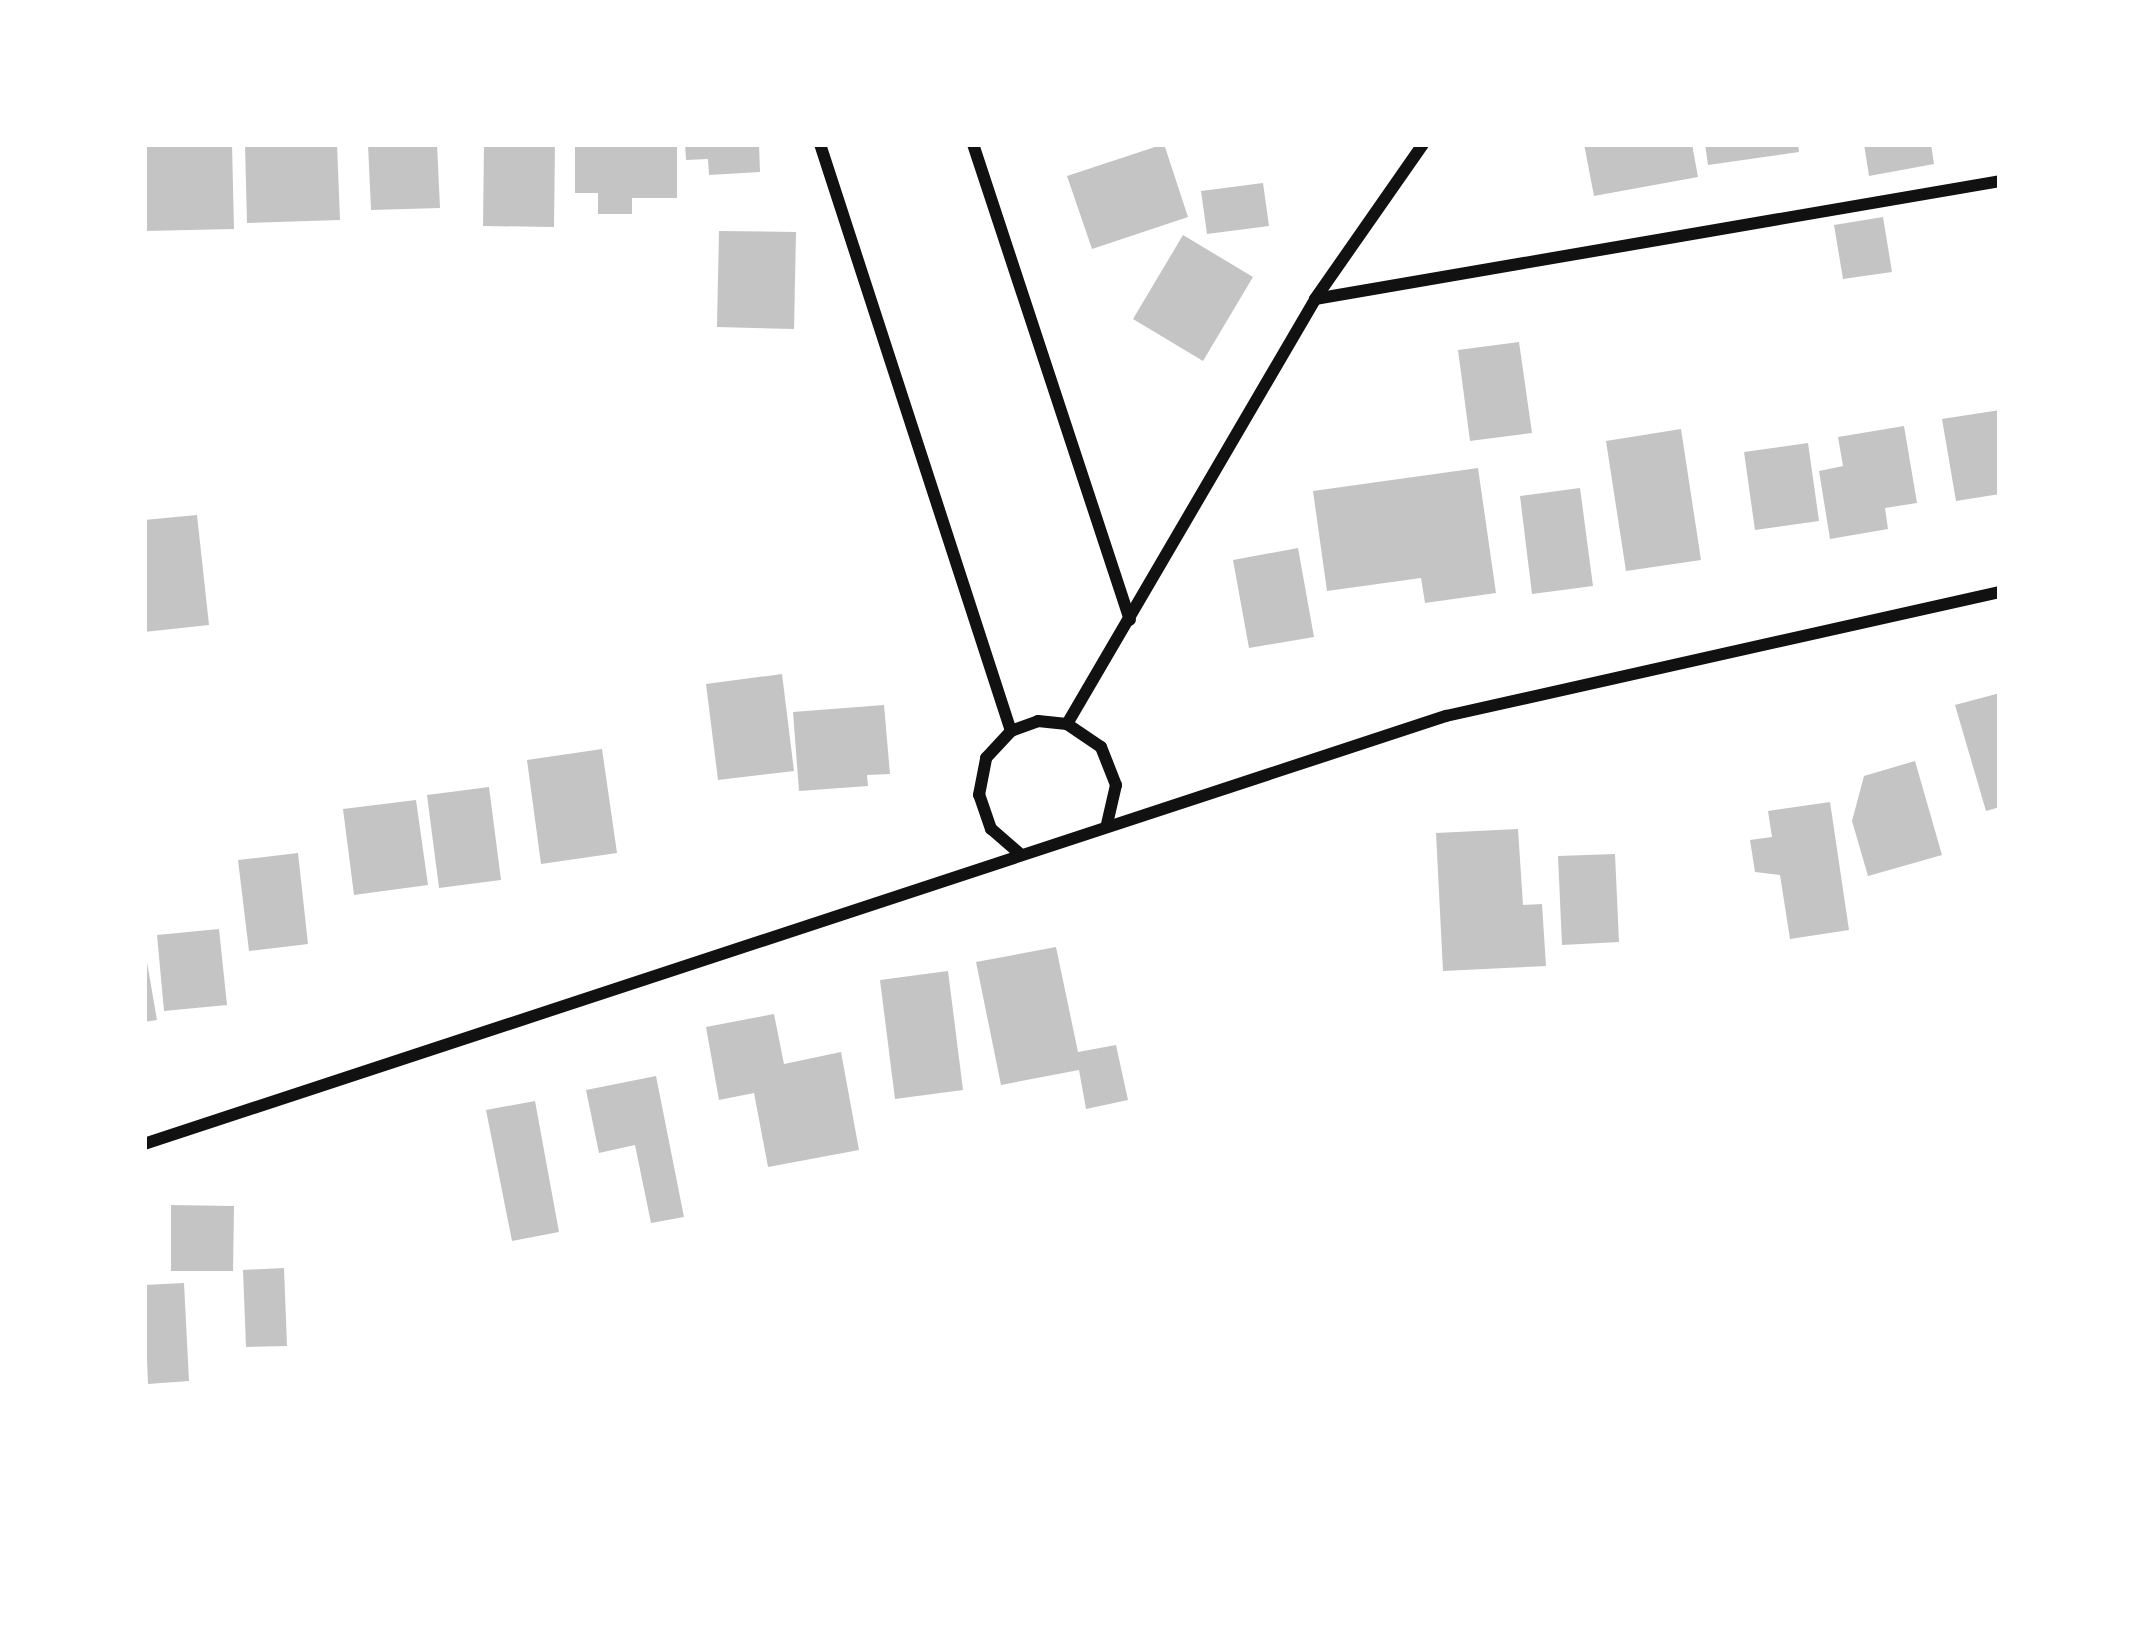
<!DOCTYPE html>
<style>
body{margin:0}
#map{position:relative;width:2144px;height:1648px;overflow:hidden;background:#fff;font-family:"Sofia Sans Condensed",sans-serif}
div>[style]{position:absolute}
.building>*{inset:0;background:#c4c4c4}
.minor>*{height:12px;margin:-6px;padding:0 6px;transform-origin:6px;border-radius:6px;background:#111}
span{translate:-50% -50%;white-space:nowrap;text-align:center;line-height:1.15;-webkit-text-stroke:12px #fff;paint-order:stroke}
.frame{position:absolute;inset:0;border:147px solid #fff;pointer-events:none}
</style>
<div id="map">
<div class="building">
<div style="clip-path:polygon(144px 144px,232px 144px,234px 229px,144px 231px)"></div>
<div style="clip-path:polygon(245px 144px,337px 144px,340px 220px,247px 223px)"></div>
<div style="clip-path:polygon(368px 144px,437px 144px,440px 208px,371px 210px)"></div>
<div style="clip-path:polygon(484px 144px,555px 144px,554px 227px,483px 226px)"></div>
<div style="clip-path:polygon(575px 144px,677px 144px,677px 198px,632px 198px,632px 214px,598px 214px,598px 193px,575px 193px)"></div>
<div style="clip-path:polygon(685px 144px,759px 144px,760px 172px,709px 175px,708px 159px,686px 160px)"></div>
<div style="clip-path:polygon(1164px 144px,1188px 217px,1092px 249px,1067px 176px)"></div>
<div style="clip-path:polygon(1584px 144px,1692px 144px,1698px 177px,1594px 196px)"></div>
<div style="clip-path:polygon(1705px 144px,1798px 144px,1799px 152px,1708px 165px)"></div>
<div style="clip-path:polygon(1864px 144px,1931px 144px,1934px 164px,1869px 176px)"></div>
<div style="clip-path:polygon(1263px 183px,1269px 226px,1207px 234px,1201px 191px)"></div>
<div style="clip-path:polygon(1883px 217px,1892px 272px,1843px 279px,1834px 225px)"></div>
<div style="clip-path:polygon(719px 231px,796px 232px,794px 329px,717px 327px)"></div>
<div style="clip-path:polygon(1183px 235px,1253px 277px,1203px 361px,1133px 319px)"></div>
<div style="clip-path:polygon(1519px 342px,1532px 433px,1470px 441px,1458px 350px)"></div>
<div style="clip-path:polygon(2000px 410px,2000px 494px,1956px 501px,1942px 419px)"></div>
<div style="clip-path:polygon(1904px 426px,1917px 503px,1885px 508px,1888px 529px,1830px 539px,1819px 471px,1843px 466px,1838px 437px)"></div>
<div style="clip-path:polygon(1681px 429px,1701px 560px,1626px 571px,1606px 441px)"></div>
<div style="clip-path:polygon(1808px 443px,1819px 521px,1755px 530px,1744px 452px)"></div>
<div style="clip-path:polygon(1478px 468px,1496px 593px,1425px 603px,1421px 578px,1327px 591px,1313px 491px)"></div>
<div style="clip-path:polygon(1580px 488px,1593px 586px,1532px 594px,1520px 496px)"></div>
<div style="clip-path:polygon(197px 515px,209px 625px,144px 632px,144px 520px)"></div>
<div style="clip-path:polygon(1298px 548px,1314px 637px,1249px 648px,1233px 560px)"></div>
<div style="clip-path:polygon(782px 674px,794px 771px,718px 780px,706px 684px)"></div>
<div style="clip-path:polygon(2000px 693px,2000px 807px,1986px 811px,1955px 705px)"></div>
<div style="clip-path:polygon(884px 705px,890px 774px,867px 775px,868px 786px,799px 791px,793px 712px)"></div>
<div style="clip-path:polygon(602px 749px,617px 853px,541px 864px,527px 760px)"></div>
<div style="clip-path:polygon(1915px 761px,1942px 855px,1868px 876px,1852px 821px,1864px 776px)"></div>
<div style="clip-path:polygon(489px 787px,501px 880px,439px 888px,427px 795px)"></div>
<div style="clip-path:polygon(416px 800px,428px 885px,354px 895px,343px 809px)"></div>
<div style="clip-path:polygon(1830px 802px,1849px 930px,1790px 939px,1780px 875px,1755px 872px,1750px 840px,1772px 837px,1768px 811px)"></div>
<div style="clip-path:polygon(1518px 829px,1523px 905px,1542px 904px,1546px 966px,1443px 971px,1436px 833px)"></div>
<div style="clip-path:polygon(298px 853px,308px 944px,249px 951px,238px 860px)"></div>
<div style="clip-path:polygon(1615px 854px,1619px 942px,1562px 945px,1558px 856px)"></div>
<div style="clip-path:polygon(219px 929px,227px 1005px,164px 1011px,157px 935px)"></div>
<div style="clip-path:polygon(144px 945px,157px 1020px,144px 1022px)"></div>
<div style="clip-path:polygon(1056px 947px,1078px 1052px,1116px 1045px,1128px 1100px,1086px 1109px,1079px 1070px,1001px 1085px,976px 962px)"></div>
<div style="clip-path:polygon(948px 971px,963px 1090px,895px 1099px,880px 980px)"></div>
<div style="clip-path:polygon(774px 1014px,784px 1064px,841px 1052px,859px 1150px,768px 1167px,754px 1093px,719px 1100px,706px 1027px)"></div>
<div style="clip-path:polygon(656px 1076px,684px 1217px,651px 1223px,635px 1145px,599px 1153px,586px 1090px)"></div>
<div style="clip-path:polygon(535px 1101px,559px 1232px,512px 1241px,486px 1110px)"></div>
<div style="clip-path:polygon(171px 1205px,234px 1206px,233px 1271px,171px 1271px)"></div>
<div style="clip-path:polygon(284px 1268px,287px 1346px,246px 1347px,243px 1270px)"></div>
<div style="clip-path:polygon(184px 1283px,189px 1381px,148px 1384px,144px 1285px)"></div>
</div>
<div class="minor">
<div style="left:820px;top:144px;width:617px;rotate:71.98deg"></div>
<div style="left:973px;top:144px;width:501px;rotate:71.75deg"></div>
<div style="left:1315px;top:299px;width:695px;rotate:-9.77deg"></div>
<div style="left:1067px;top:724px;width:492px;rotate:-59.7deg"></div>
<div style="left:1315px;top:299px;width:189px;rotate:-55.1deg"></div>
<div style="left:1019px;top:853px;width:37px;rotate:-139deg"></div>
<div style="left:991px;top:829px;width:36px;rotate:-109deg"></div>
<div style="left:979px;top:795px;width:38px;rotate:-79deg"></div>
<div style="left:986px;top:758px;width:37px;rotate:-47deg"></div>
<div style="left:1011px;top:731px;width:29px;rotate:-20deg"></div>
<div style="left:1038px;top:721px;width:29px;rotate:6deg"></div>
<div style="left:1067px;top:724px;width:41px;rotate:34.1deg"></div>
<div style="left:1101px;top:747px;width:41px;rotate:68.5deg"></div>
<div style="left:1116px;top:785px;width:40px;rotate:103deg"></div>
<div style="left:144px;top:1144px;width:1371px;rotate:-18.2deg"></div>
<div style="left:1446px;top:716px;width:568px;rotate:-12.62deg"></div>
</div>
<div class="frame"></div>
</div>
